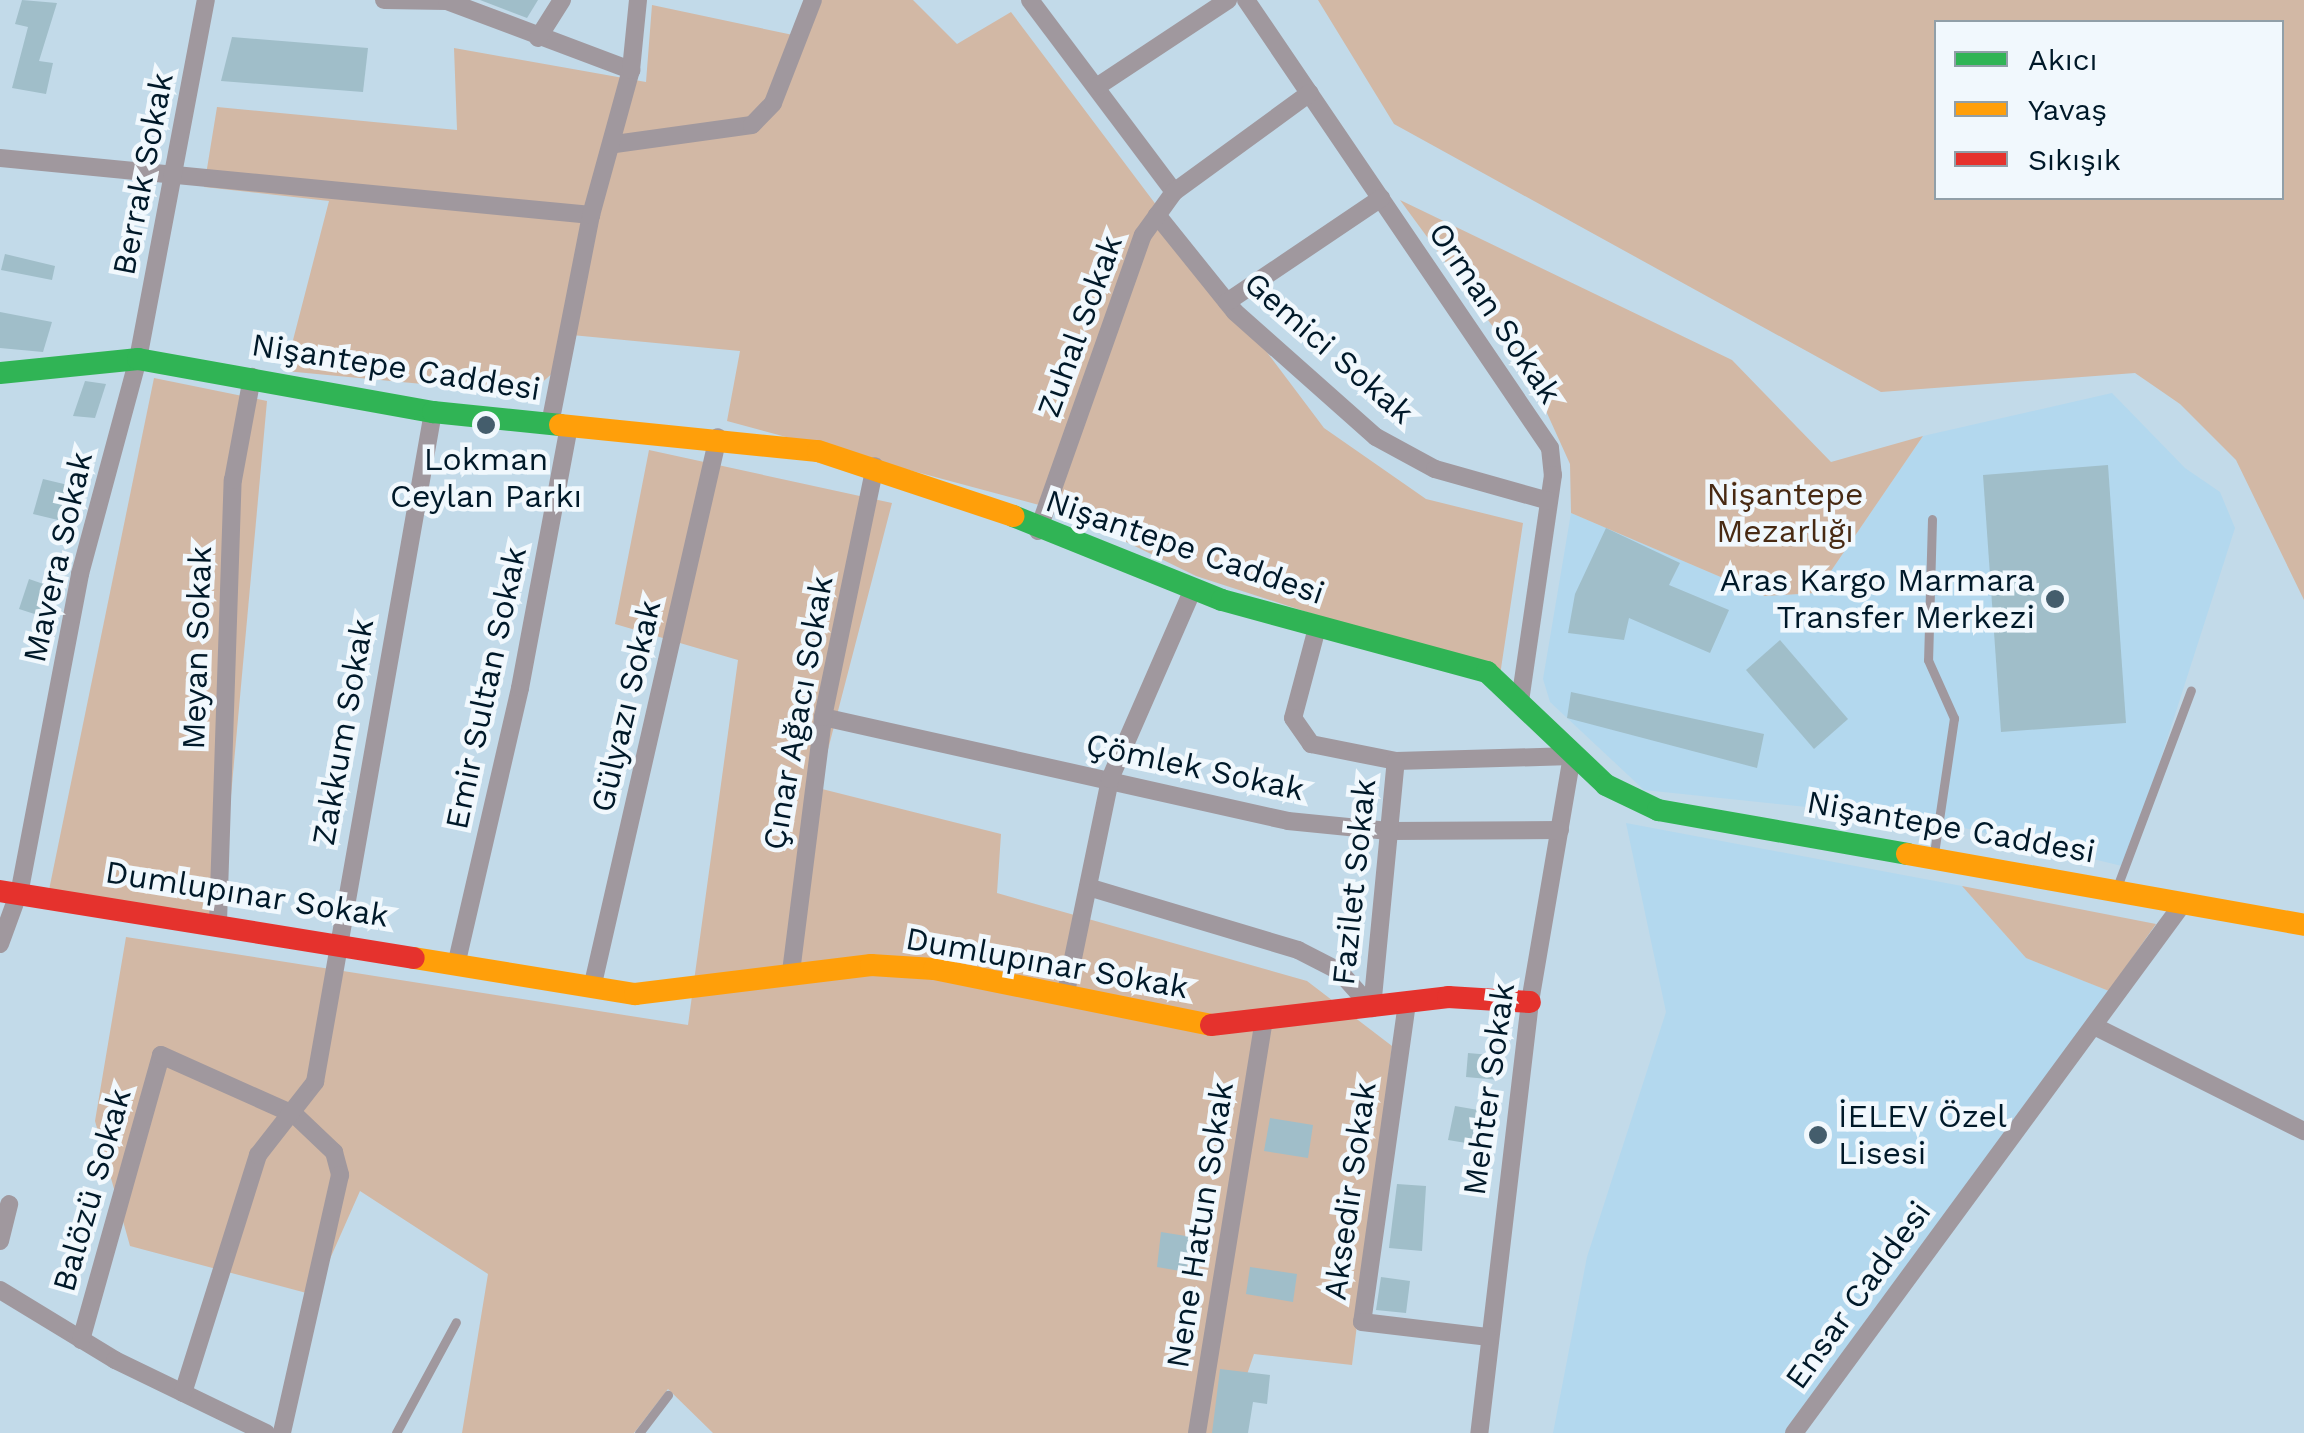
<!DOCTYPE html>
<meta charset="utf-8">
<style>
body{margin:0}
#map{position:relative;width:2304px;height:1433px;overflow:hidden;background:#c2dae9;font-family:"Work Sans",sans-serif}
div>[style]{position:absolute}
.built>*{inset:0;background:#b3d8ee}
.green>*{inset:0;background:#d2b8a5}
.building>*{inset:0;background:#a0bec9}
.lane>*{height:9px;margin:-4.5px;padding:0 4.5px;transform-origin:4.5px;border-radius:4.5px;background:#a0989e}
.street>*{height:18px;margin:-9px;padding:0 9px;transform-origin:9px;border-radius:9px;background:#a0989e}
.fast>*{height:22px;margin:-11px;padding:0 11px;transform-origin:11px;border-radius:11px;background:#30b455}
.slow>*{height:22px;margin:-11px;padding:0 11px;transform-origin:11px;border-radius:11px;background:#ff9f0a}
.jam>*{height:22px;margin:-11px;padding:0 11px;transform-origin:11px;border-radius:11px;background:#e5322d}
.dots>*{width:28px;height:28px;translate:-50% -50%;box-sizing:border-box;border:5px solid #f1f8fd;border-radius:50%}
span{translate:-50% -50%;white-space:nowrap;text-align:center;line-height:1.15;-webkit-text-stroke:9px #f1f8fd;paint-order:stroke}
.street-label{font-size:32px;color:#001929}
.poi-label{font-size:32px;color:#001929}
.right{translate:-100% -50%;text-align:right}
.left{translate:0 -50%;text-align:left}
.park-label{font-size:32px;color:#482a13}
.legend{position:absolute;left:1934px;top:20px;width:350px;height:180px;box-sizing:border-box;background:#f1f8fd;border:2px solid #919fa8;margin:0;padding:12px 18px;list-style:none;font-size:30px;color:#001929}
.legend li{display:flex;align-items:center;gap:20px;height:50px}
.legend b{width:50px;border:2px solid #919fa8}
</style>
<div id="map">
<div class="built">
<div style="clip-path:polygon(2112px 393px,2185px 468px,2220px 492px,2235px 528px,2126px 867px,1931px 820px,1644px 790px,1550px 702px,1543px 679px,1571px 513px,1765px 596px,1816px 593px,1923px 436px)"></div>
<div style="clip-path:polygon(1626px 823px,1962px 886px,2026px 958px,2109px 991px,1797px 1433px,1553px 1433px,1587px 1257px,1666px 1012px)"></div>
</div>
<div class="green">
<div style="clip-path:polygon(816px 0,913px 0,957px 44px,1011px 12px,1324px 428px,1426px 499px,1523px 523px,1500px 675px,1196px 576px,1065px 512px,727px 421px,740px 351px,561px 334px,555px 371px,529px 394px,285px 371px,329px 201px,204px 187px,217px 107px,457px 130px,454px 48px,646px 82px,652px 5px,793px 35px)"></div>
<div style="clip-path:polygon(evenodd,1318px 0,2304px 0,2304px 600px,2236px 460px,2180px 404px,2135px 373px,1881px 392px,1394px 124px,1318px 0,1936px 22px,2282px 22px,2282px 198px,1936px 198px,1936px 22px)"></div>
<div style="clip-path:polygon(1400px 200px,1732px 360px,1831px 462px,1923px 436px,1816px 593px,1765px 596px,1571px 513px,1570px 464px,1532px 380px)"></div>
<div style="clip-path:polygon(154px 378px,267px 401px,220px 916px,49px 890px)"></div>
<div style="clip-path:polygon(649px 450px,892px 503px,818px 788px,1001px 834px,997px 893px,1307px 981px,1392px 1046px,1352px 1365px,1254px 1354px,1227px 1433px,713px 1433px,668px 1389px,634px 1433px,462px 1433px,488px 1274px,360px 1191px,314px 1295px,130px 1246px,95px 1121px,126px 937px,688px 1025px,738px 660px,615px 624px)"></div>
<div style="clip-path:polygon(1962px 886px,2156px 924px,2109px 991px,2026px 958px)"></div>
</div>
<div class="building">
<div style="clip-path:polygon(22px 0,57px 3px,39px 61px,53px 63px,46px 94px,12px 88px,28px 27px,15px 24px)"></div>
<div style="clip-path:polygon(480px 0,538px 0,527px 18px)"></div>
<div style="clip-path:polygon(232px 37px,368px 48px,363px 92px,221px 81px)"></div>
<div style="clip-path:polygon(5px 254px,55px 266px,52px 280px,1px 270px)"></div>
<div style="clip-path:polygon(0 312px,52px 322px,43px 352px,0 348px)"></div>
<div style="clip-path:polygon(85px 381px,106px 384px,95px 418px,73px 416px)"></div>
<div style="clip-path:polygon(2108px 465px,2126px 723px,2001px 732px,1983px 475px)"></div>
<div style="clip-path:polygon(43px 479px,68px 485px,58px 520px,33px 514px)"></div>
<div style="clip-path:polygon(1606px 528px,1680px 563px,1669px 585px,1729px 610px,1710px 653px,1629px 618px,1624px 640px,1568px 633px,1575px 594px)"></div>
<div style="clip-path:polygon(29px 579px,55px 588px,47px 618px,19px 609px)"></div>
<div style="clip-path:polygon(1780px 640px,1848px 719px,1814px 749px,1746px 670px)"></div>
<div style="clip-path:polygon(1571px 692px,1764px 734px,1757px 768px,1567px 718px)"></div>
<div style="clip-path:polygon(1468px 1053px,1502px 1056px,1499px 1080px,1466px 1077px)"></div>
<div style="clip-path:polygon(1455px 1106px,1490px 1112px,1484px 1146px,1448px 1140px)"></div>
<div style="clip-path:polygon(1270px 1118px,1313px 1125px,1308px 1158px,1264px 1151px)"></div>
<div style="clip-path:polygon(1397px 1184px,1426px 1186px,1422px 1251px,1389px 1248px)"></div>
<div style="clip-path:polygon(1161px 1232px,1192px 1237px,1186px 1272px,1157px 1267px)"></div>
<div style="clip-path:polygon(1250px 1267px,1297px 1274px,1293px 1302px,1246px 1294px)"></div>
<div style="clip-path:polygon(1381px 1277px,1410px 1281px,1406px 1313px,1376px 1310px)"></div>
<div style="clip-path:polygon(1220px 1369px,1270px 1375px,1267px 1404px,1253px 1402px,1248px 1433px,1212px 1433px)"></div>
</div>
<div class="lane">
<div style="left:1932px;top:519px;width:141px;rotate:91.6deg"></div>
<div style="left:1928px;top:660px;width:64px;rotate:65.9deg"></div>
<div style="left:1954px;top:718px;width:137px;rotate:98.4deg"></div>
<div style="left:2117px;top:887px;width:210px;rotate:-69.4deg"></div>
<div style="left:396px;top:1433px;width:126px;rotate:-61.6deg"></div>
<div style="left:639px;top:1433px;width:48px;rotate:-52.7deg"></div>
</div>
<div class="street">
<div style="left:384px;top:0;width:63px;rotate:0.9deg"></div>
<div style="left:447px;top:1px;width:197px;rotate:20.6deg"></div>
<div style="left:1030px;top:0;width:240px;rotate:53.1deg"></div>
<div style="left:1246px;top:0;width:541px;rotate:55.84deg"></div>
<div style="left:1550px;top:448px;width:27px;rotate:84deg"></div>
<div style="left:1553px;top:475px;width:229px;rotate:98.3deg"></div>
<div style="left:538px;top:38px;width:45px;rotate:-57.7deg"></div>
<div style="left:1098px;top:86px;width:156px;rotate:-33.5deg"></div>
<div style="left:615px;top:144px;width:138px;rotate:-7.9deg"></div>
<div style="left:752px;top:125px;width:30px;rotate:-46deg"></div>
<div style="left:773px;top:103px;width:110px;rotate:-68.8deg"></div>
<div style="left:0;top:158px;width:594px;rotate:5.51deg"></div>
<div style="left:1157px;top:215px;width:124px;rotate:51.2deg"></div>
<div style="left:1235px;top:312px;width:188px;rotate:41.6deg"></div>
<div style="left:1376px;top:437px;width:67px;rotate:28.5deg"></div>
<div style="left:1435px;top:469px;width:118px;rotate:15.7deg"></div>
<div style="left:1227px;top:302px;width:186px;rotate:-34deg"></div>
<div style="left:550px;top:424px;width:213px;rotate:-78.9deg"></div>
<div style="left:591px;top:215px;width:150px;rotate:-74.6deg"></div>
<div style="left:631px;top:70px;width:70px;rotate:-84.3deg"></div>
<div style="left:1038px;top:531px;width:314px;rotate:-70.5deg"></div>
<div style="left:1143px;top:235px;width:53px;rotate:-54.2deg"></div>
<div style="left:1174px;top:192px;width:168px;rotate:-36.1deg"></div>
<div style="left:1317px;top:628px;width:93px;rotate:104.9deg"></div>
<div style="left:1293px;top:718px;width:32px;rotate:55deg"></div>
<div style="left:1311px;top:744px;width:87px;rotate:11.3deg"></div>
<div style="left:1396px;top:761px;width:176px;rotate:-1.6deg"></div>
<div style="left:1572px;top:756px;width:250px;rotate:99.7deg"></div>
<div style="left:1530px;top:1002px;width:434px;rotate:96.7deg"></div>
<div style="left:823px;top:717px;width:476px;rotate:12.6deg"></div>
<div style="left:1288px;top:821px;width:101px;rotate:5.7deg"></div>
<div style="left:1389px;top:831px;width:171px;rotate:-0.3deg"></div>
<div style="left:1088px;top:887px;width:219px;rotate:16.7deg"></div>
<div style="left:1298px;top:950px;width:46px;rotate:27.1deg"></div>
<div style="left:1339px;top:971px;width:50px;rotate:48.3deg"></div>
<div style="left:218px;top:922px;width:442px;rotate:-88.1deg"></div>
<div style="left:233px;top:480px;width:105px;rotate:-79.5deg"></div>
<div style="left:0;top:944px;width:59px;rotate:-70deg"></div>
<div style="left:20px;top:889px;width:321px;rotate:-79.2deg"></div>
<div style="left:80px;top:574px;width:223px;rotate:-74.9deg"></div>
<div style="left:138px;top:359px;width:365px;rotate:-79.3deg"></div>
<div style="left:457px;top:961px;width:280px;rotate:-77deg"></div>
<div style="left:520px;top:688px;width:267px;rotate:-79.4deg"></div>
<div style="left:791px;top:972px;width:257px;rotate:-82.8deg"></div>
<div style="left:823px;top:717px;width:256px;rotate:-78.3deg"></div>
<div style="left:592px;top:988px;width:565px;rotate:-77.12deg"></div>
<div style="left:1065px;top:997px;width:223px;rotate:-78.3deg"></div>
<div style="left:1110px;top:779px;width:207px;rotate:-66.4deg"></div>
<div style="left:1407px;top:1003px;width:322px;rotate:98deg"></div>
<div style="left:1362px;top:1322px;width:126px;rotate:6.8deg"></div>
<div style="left:1372px;top:1008px;width:248px;rotate:-84.5deg"></div>
<div style="left:2094px;top:1026px;width:235px;rotate:26.6deg"></div>
<div style="left:0;top:1241px;width:38px;rotate:-76deg"></div>
<div style="left:0;top:1290px;width:135px;rotate:31.3deg"></div>
<div style="left:115px;top:1360px;width:168px;rotate:25.8deg"></div>
<div style="left:81px;top:1340px;width:296px;rotate:-74.3deg"></div>
<div style="left:161px;top:1055px;width:147px;rotate:24.1deg"></div>
<div style="left:295px;top:1115px;width:54px;rotate:43.5deg"></div>
<div style="left:334px;top:1152px;width:24px;rotate:75deg"></div>
<div style="left:340px;top:1175px;width:264px;rotate:102.7deg"></div>
<div style="left:183px;top:1393px;width:250px;rotate:-72.5deg"></div>
<div style="left:258px;top:1155px;width:93px;rotate:-52deg"></div>
<div style="left:315px;top:1082px;width:680px;rotate:-80.01deg"></div>
<div style="left:1197px;top:1433px;width:412px;rotate:-80.8deg"></div>
<div style="left:1794px;top:1433px;width:659px;rotate:-53.7deg"></div>
</div>
<div class="fast">
<div style="left:0;top:373px;width:139px;rotate:-5.8deg"></div>
<div style="left:138px;top:359px;width:300px;rotate:10.2deg"></div>
<div style="left:433px;top:412px;width:128px;rotate:5.8deg"></div>
<div style="left:1013px;top:516px;width:225px;rotate:21.9deg"></div>
<div style="left:1222px;top:600px;width:275px;rotate:15.2deg"></div>
<div style="left:1487px;top:672px;width:164px;rotate:43.5deg"></div>
<div style="left:1606px;top:785px;width:58px;rotate:25.7deg"></div>
<div style="left:1658px;top:810px;width:253px;rotate:10deg"></div>
</div>
<div class="slow">
<div style="left:560px;top:425px;width:259px;rotate:5.8deg"></div>
<div style="left:818px;top:451px;width:206px;rotate:18.4deg"></div>
<div style="left:1907px;top:854px;width:403px;rotate:10.1deg"></div>
<div style="left:414px;top:958px;width:224px;rotate:9.3deg"></div>
<div style="left:635px;top:994px;width:238px;rotate:-7deg"></div>
<div style="left:871px;top:965px;width:63px;rotate:3.6deg"></div>
<div style="left:934px;top:969px;width:283px;rotate:11.4deg"></div>
</div>
<div class="jam">
<div style="left:0;top:891px;width:419px;rotate:9.2deg"></div>
<div style="left:1211px;top:1025px;width:239px;rotate:-6.7deg"></div>
<div style="left:1448px;top:997px;width:82px;rotate:3.5deg"></div>
</div>
<div class="dots">
<div style="left:486px;top:425px;background:#445d6c"></div>
<div style="left:2055px;top:599px;background:#445d6c"></div>
<div style="left:1818px;top:1135px;background:#445d6c"></div>
</div>
<div class="street-label">
<span style="left:143px;top:174px;rotate:-79deg">Berrak Sokak</span>
<span style="left:1495px;top:313px;rotate:56deg">Orman Sokak</span>
<span style="left:1080px;top:326px;rotate:-70deg">Zuhal Sokak</span>
<span style="left:1329px;top:348px;rotate:41deg">Gemici Sokak</span>
<span style="left:396px;top:367px;rotate:9deg">Nişantepe Caddesi</span>
<span style="left:1185px;top:547px;rotate:19deg">Nişantepe Caddesi</span>
<span style="left:58px;top:557px;rotate:-77deg">Mavera Sokak</span>
<span style="left:197px;top:648px;rotate:-88deg">Meyan Sokak</span>
<span style="left:486px;top:688px;rotate:-78deg">Emir Sultan Sokak</span>
<span style="left:626px;top:706px;rotate:-77deg">Gülyazı Sokak</span>
<span style="left:798px;top:713px;rotate:-80deg">Çınar Ağacı Sokak</span>
<span style="left:343px;top:732px;rotate:-80deg">Zakkum Sokak</span>
<span style="left:1195px;top:767px;rotate:12deg">Çömlek Sokak</span>
<span style="left:1951px;top:827px;rotate:10deg">Nişantepe Caddesi</span>
<span style="left:1354px;top:882px;rotate:-84deg">Fazilet Sokak</span>
<span style="left:247px;top:894px;rotate:9deg">Dumlupınar Sokak</span>
<span style="left:1047px;top:963px;rotate:10deg">Dumlupınar Sokak</span>
<span style="left:1489px;top:1089px;rotate:-82deg">Mehter Sokak</span>
<span style="left:92px;top:1190px;rotate:-74deg">Balözü Sokak</span>
<span style="left:1350px;top:1191px;rotate:-82deg">Aksedir Sokak</span>
<span style="left:1200px;top:1225px;rotate:-81deg">Nene Hatun Sokak</span>
<span style="left:1858px;top:1295px;rotate:-54deg">Ensar Caddesi</span>
</div>
<div class="poi-label">
<span style="left:486px;top:478px">Lokman<br>Ceylan Parkı</span>
<span class="right" style="left:2035px;top:599px">Aras Kargo Marmara<br>Transfer Merkezi</span>
<span class="left" style="left:1838px;top:1135px">İELEV Özel<br>Lisesi</span>
</div>
<div class="park-label">
<span style="left:1785px;top:513px">Nişantepe<br>Mezarlığı</span>
</div>
<ul class="legend">
<li><b style="height:12px;background:#30b455"></b>Akıcı</li>
<li><b style="height:12px;background:#ff9f0a"></b>Yavaş</li>
<li><b style="height:12px;background:#e5322d"></b>Sıkışık</li>
</ul>
</div>
